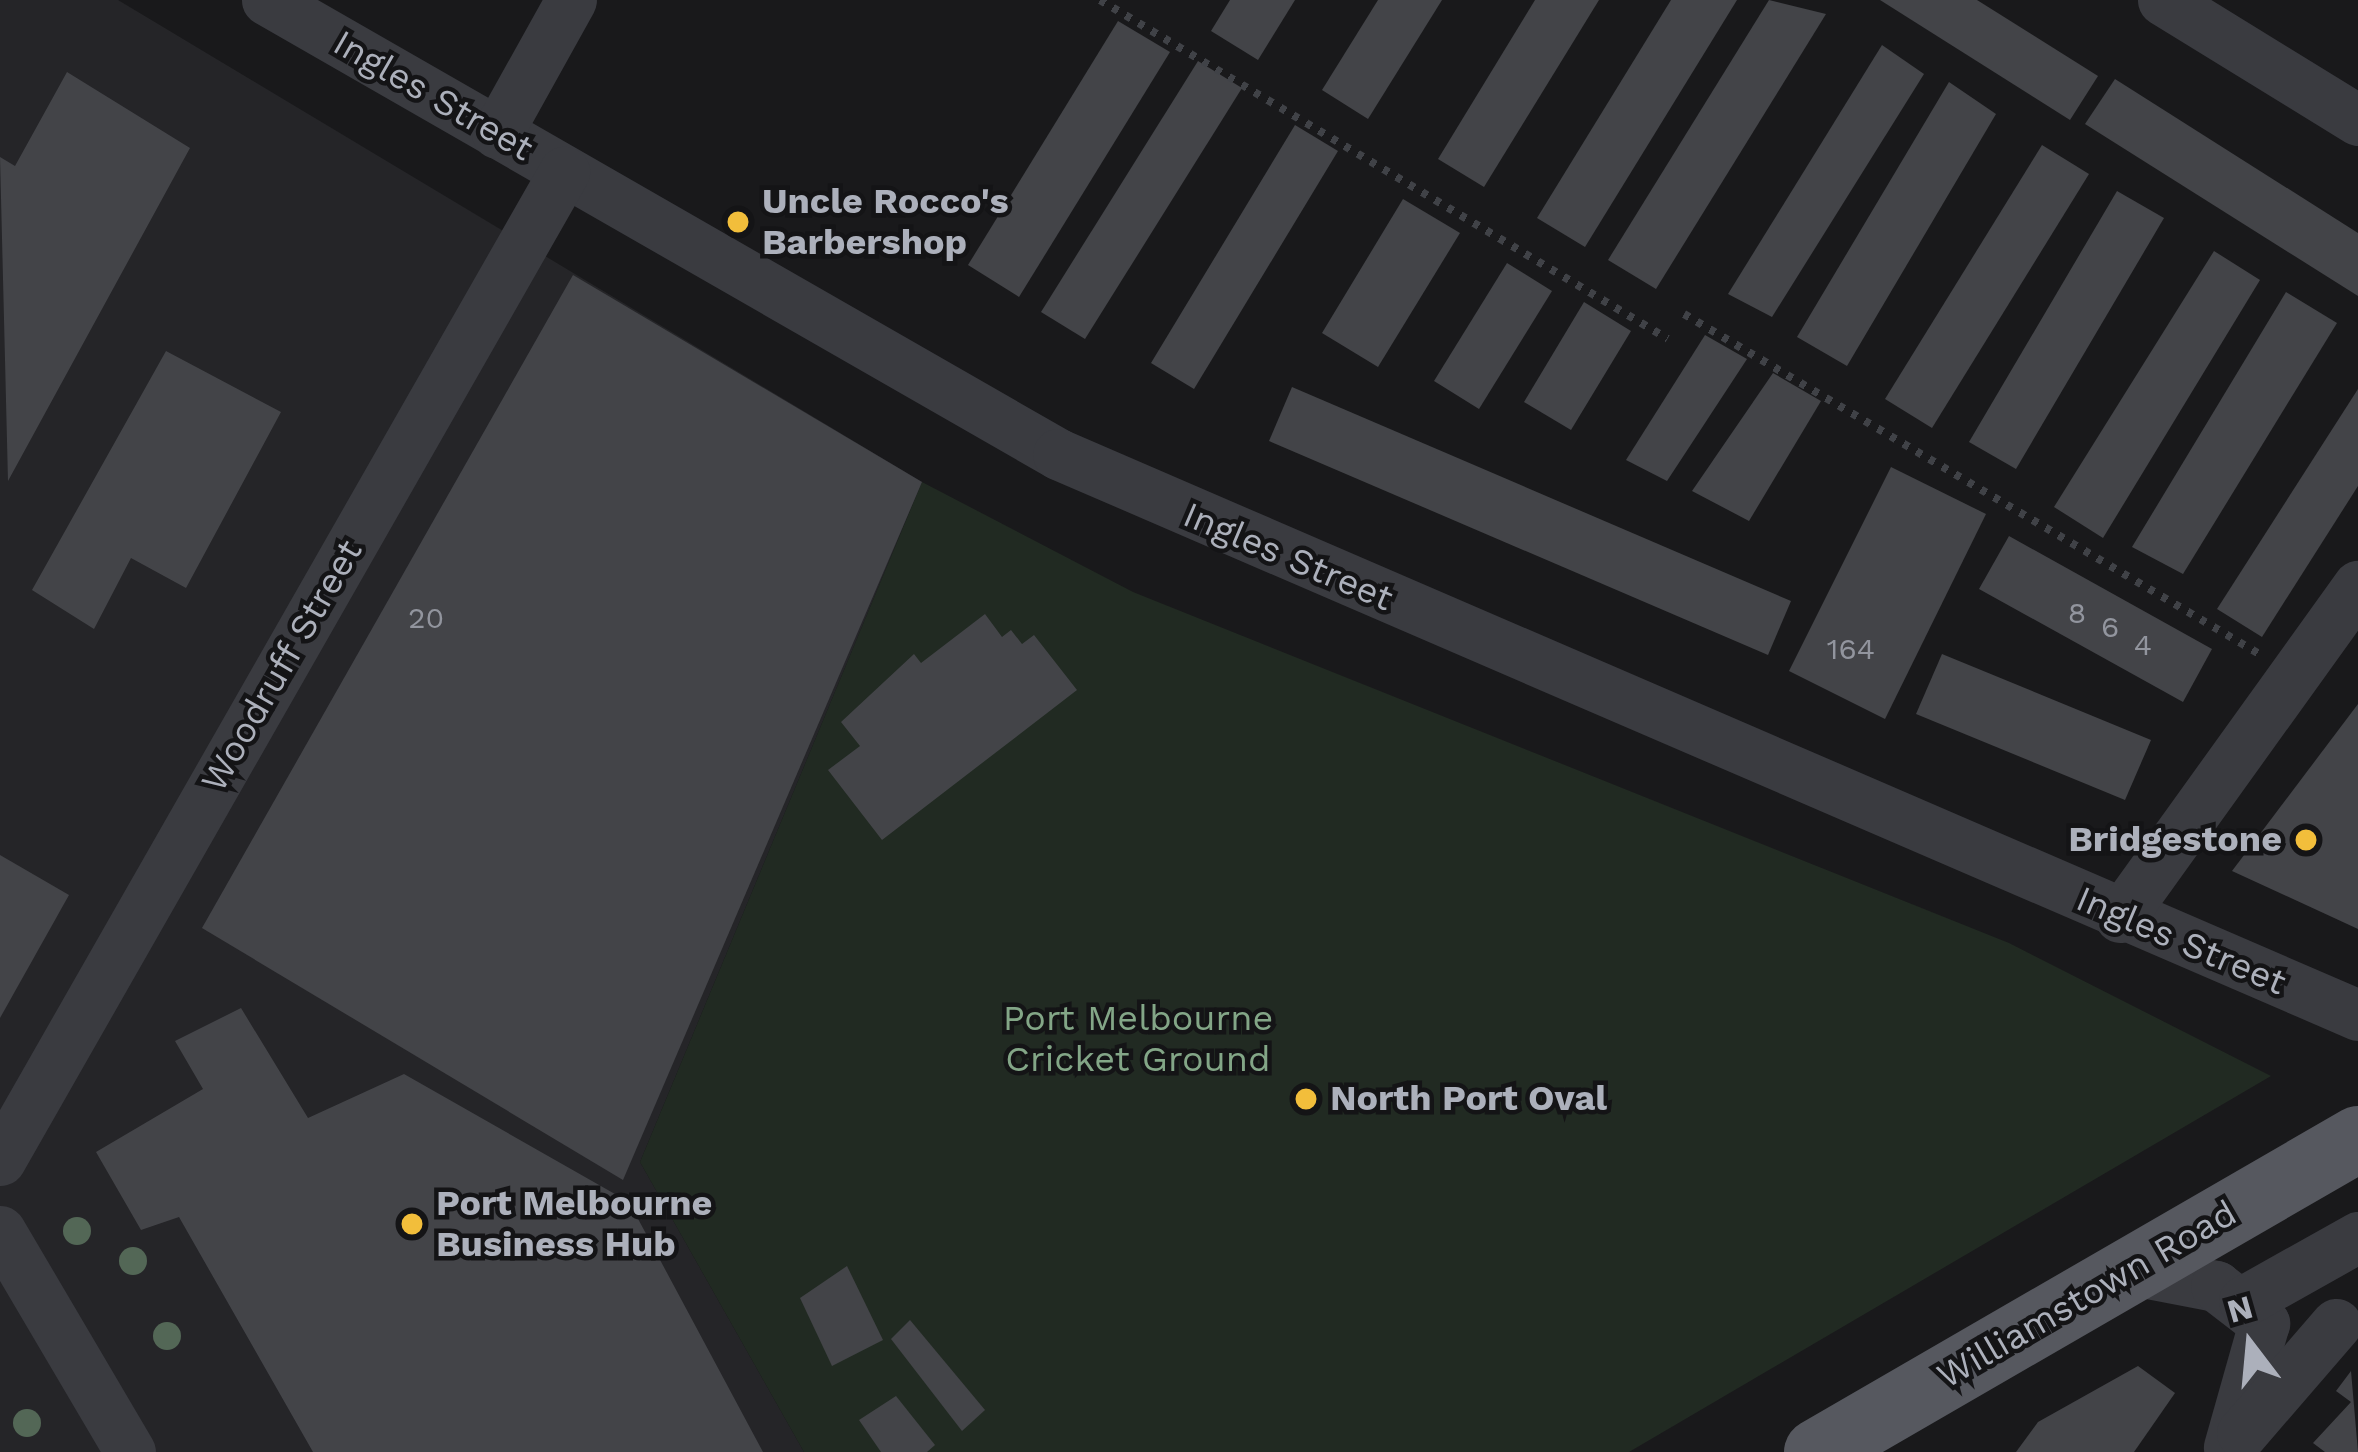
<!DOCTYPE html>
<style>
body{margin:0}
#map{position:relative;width:2358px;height:1452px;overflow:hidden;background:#19191b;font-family:"Work Sans",sans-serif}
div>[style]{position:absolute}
.built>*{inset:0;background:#252528}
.green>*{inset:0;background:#212a22}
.building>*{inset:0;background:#434448}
.path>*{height:8px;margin-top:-4px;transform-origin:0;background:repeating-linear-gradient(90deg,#404247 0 6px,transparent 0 15px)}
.minor>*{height:51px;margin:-25.5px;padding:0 25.5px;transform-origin:25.5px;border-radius:25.5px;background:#3a3b40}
.major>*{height:66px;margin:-33px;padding:0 33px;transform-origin:33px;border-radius:33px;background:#56585f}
.trees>*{width:28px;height:28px;margin:-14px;border-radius:50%;background:#536756}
.dots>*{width:33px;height:33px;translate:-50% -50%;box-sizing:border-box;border:6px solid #141416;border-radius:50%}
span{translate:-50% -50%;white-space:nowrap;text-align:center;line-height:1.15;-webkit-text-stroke:9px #141416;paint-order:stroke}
.number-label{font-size:30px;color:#92959e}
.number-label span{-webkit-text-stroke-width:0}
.street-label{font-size:36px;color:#acb0bb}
.poi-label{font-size:36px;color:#acb0bb;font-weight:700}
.left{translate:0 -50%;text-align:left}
.right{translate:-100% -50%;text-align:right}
.park-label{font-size:36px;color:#83a687}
.north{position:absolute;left:2190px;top:1284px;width:120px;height:120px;-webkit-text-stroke:9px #141416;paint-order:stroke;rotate:344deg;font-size:33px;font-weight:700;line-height:48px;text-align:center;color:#acb0bb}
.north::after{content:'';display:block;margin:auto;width:42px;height:54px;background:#acb0bb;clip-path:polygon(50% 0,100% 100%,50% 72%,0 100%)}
</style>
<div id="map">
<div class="built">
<div style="clip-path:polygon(0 0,118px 0,922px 482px,640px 1162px,804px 1452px,0 1452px)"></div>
</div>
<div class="green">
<div style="clip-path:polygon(922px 482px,1133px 592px,2009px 943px,2271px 1076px,1629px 1452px,804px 1452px,640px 1162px)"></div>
</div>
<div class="building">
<div style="clip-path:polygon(1230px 0,1295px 0,1258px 60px,1211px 31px)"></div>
<div style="clip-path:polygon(1378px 0,1442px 0,1368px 119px,1322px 90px)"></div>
<div style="clip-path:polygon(1535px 0,1599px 0,1484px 187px,1438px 159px)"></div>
<div style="clip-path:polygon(1671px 0,1737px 0,1585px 247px,1537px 218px)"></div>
<div style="clip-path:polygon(1769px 0,1826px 14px,1656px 289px,1608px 260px)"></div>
<div style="clip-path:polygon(1880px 0,1977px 0,2098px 76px,2070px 120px)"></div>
<div style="clip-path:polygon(1118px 21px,1170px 52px,1019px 297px,968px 265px)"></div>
<div style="clip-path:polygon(1882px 45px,1924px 74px,1772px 317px,1728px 294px)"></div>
<div style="clip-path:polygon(1198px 61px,1242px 88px,1085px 339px,1041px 312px)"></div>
<div style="clip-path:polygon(67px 72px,190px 148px,8px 481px,0 157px,15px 166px)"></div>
<div style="clip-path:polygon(2115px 79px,2358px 233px,2358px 296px,2085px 124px)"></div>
<div style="clip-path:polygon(1949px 82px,1996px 114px,1847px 366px,1797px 337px)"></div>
<div style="clip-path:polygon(1295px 125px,1338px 151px,1194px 389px,1151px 363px)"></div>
<div style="clip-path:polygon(2042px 145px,2089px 174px,1932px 428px,1885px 399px)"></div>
<div style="clip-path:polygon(2117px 191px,2164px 218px,2016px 469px,1969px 442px)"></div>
<div style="clip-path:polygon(1403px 199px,1460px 233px,1378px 367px,1322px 333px)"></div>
<div style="clip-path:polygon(2214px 251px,2260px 280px,2103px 538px,2054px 507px)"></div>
<div style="clip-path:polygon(1507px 263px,1552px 291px,1479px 409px,1434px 381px)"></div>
<div style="clip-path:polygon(573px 275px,922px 482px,623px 1180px,202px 928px)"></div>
<div style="clip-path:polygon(2286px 292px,2337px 323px,2183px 574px,2132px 547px)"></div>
<div style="clip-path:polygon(1584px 302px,1631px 331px,1571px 430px,1524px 402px)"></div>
<div style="clip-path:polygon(1705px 335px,1747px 359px,1667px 481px,1626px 460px)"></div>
<div style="clip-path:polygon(166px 351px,281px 412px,186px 588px,131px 558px,94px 629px,32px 590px)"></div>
<div style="clip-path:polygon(1773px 373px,1821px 401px,1749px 521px,1692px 491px)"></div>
<div style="clip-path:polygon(1292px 387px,1791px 601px,1768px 655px,1269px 441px)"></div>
<div style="clip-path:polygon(2358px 389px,2358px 486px,2262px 637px,2217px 609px)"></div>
<div style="clip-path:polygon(1891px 467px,1986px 514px,1885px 719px,1789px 671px)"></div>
<div style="clip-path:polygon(2009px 536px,2212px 649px,2183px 702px,1979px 589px)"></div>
<div style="clip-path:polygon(985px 614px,1002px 637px,1011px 630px,1022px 644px,1034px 635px,1077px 690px,882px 840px,828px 770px,860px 746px,841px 722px,914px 654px,921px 663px)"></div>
<div style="clip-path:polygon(1942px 654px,2151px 740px,2125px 800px,1916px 714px)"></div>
<div style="clip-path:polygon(2358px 704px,2358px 929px,2232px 871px)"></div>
<div style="clip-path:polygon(0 855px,69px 895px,0 1018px)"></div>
<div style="clip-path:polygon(241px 1008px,308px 1118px,404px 1074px,629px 1202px,763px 1452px,313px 1452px,179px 1217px,141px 1230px,96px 1152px,203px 1089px,175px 1041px)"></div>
<div style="clip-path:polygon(847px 1266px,883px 1340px,832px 1366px,800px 1298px)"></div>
<div style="clip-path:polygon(910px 1320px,985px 1410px,962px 1431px,891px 1339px)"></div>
<div style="clip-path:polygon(2138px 1366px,2175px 1393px,2134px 1452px,2016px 1452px,2038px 1422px)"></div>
<div style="clip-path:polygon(2351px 1371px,2358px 1452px,2325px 1452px,2313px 1443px,2351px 1402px,2336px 1391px)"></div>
<div style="clip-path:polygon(896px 1396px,935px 1445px,927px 1452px,881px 1452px,859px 1420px)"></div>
</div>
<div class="path">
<div style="left:1100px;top:0;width:661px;rotate:30.83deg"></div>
<div style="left:1684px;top:314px;width:670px;rotate:30.58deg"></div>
</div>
<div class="minor">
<div style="left:267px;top:0;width:912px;rotate:29.85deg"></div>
<div style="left:1058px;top:454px;width:1416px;rotate:23.34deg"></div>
<div style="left:2163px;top:0;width:229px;rotate:31.6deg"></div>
<div style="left:497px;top:133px;width:152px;rotate:-60.9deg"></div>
<div style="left:2120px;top:917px;width:408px;rotate:-54.3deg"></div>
<div style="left:0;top:1160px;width:1138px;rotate:-60.28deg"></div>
<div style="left:0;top:1231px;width:256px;rotate:59.5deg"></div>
<div style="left:2132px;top:1270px;width:86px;rotate:10.8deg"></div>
<div style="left:2216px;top:1286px;width:61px;rotate:37.6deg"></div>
<div style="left:2264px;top:1323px;width:129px;rotate:105.8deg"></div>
<div style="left:2244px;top:1301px;width:131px;rotate:-29.3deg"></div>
<div style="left:2242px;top:1433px;width:144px;rotate:-49.2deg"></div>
</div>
<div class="major">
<div style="left:1817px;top:1452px;width:625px;rotate:-30.05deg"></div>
</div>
<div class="trees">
<div style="left:77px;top:1231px"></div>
<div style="left:133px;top:1261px"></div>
<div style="left:167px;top:1336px"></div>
<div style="left:27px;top:1423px"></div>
</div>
<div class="dots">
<div style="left:738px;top:222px;background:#f2be3b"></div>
<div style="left:2306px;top:840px;background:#f2be3b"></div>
<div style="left:1306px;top:1099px;background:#f2be3b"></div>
<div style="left:412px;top:1224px;background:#f2be3b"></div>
</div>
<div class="number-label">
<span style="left:2077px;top:613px">8</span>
<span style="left:426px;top:618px">20</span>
<span style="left:2110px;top:627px">6</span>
<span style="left:2143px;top:645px">4</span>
<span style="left:1851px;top:649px">164</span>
</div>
<div class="street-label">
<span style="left:433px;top:96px;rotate:30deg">Ingles Street</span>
<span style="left:1288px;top:557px;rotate:23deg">Ingles Street</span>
<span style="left:282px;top:666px;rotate:-60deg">Woodruff Street</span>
<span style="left:2181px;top:941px;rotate:23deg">Ingles Street</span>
<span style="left:2087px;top:1295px;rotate:-30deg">Williamstown Road</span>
</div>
<div class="poi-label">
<span class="left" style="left:762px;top:222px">Uncle Rocco's<br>Barbershop</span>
<span class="right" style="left:2282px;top:840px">Bridgestone</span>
<span class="left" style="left:1330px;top:1099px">North Port Oval</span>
<span class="left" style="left:436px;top:1224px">Port Melbourne<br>Business Hub</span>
</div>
<div class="park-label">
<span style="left:1138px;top:1039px">Port Melbourne<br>Cricket Ground</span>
</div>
<div class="north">N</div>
</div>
